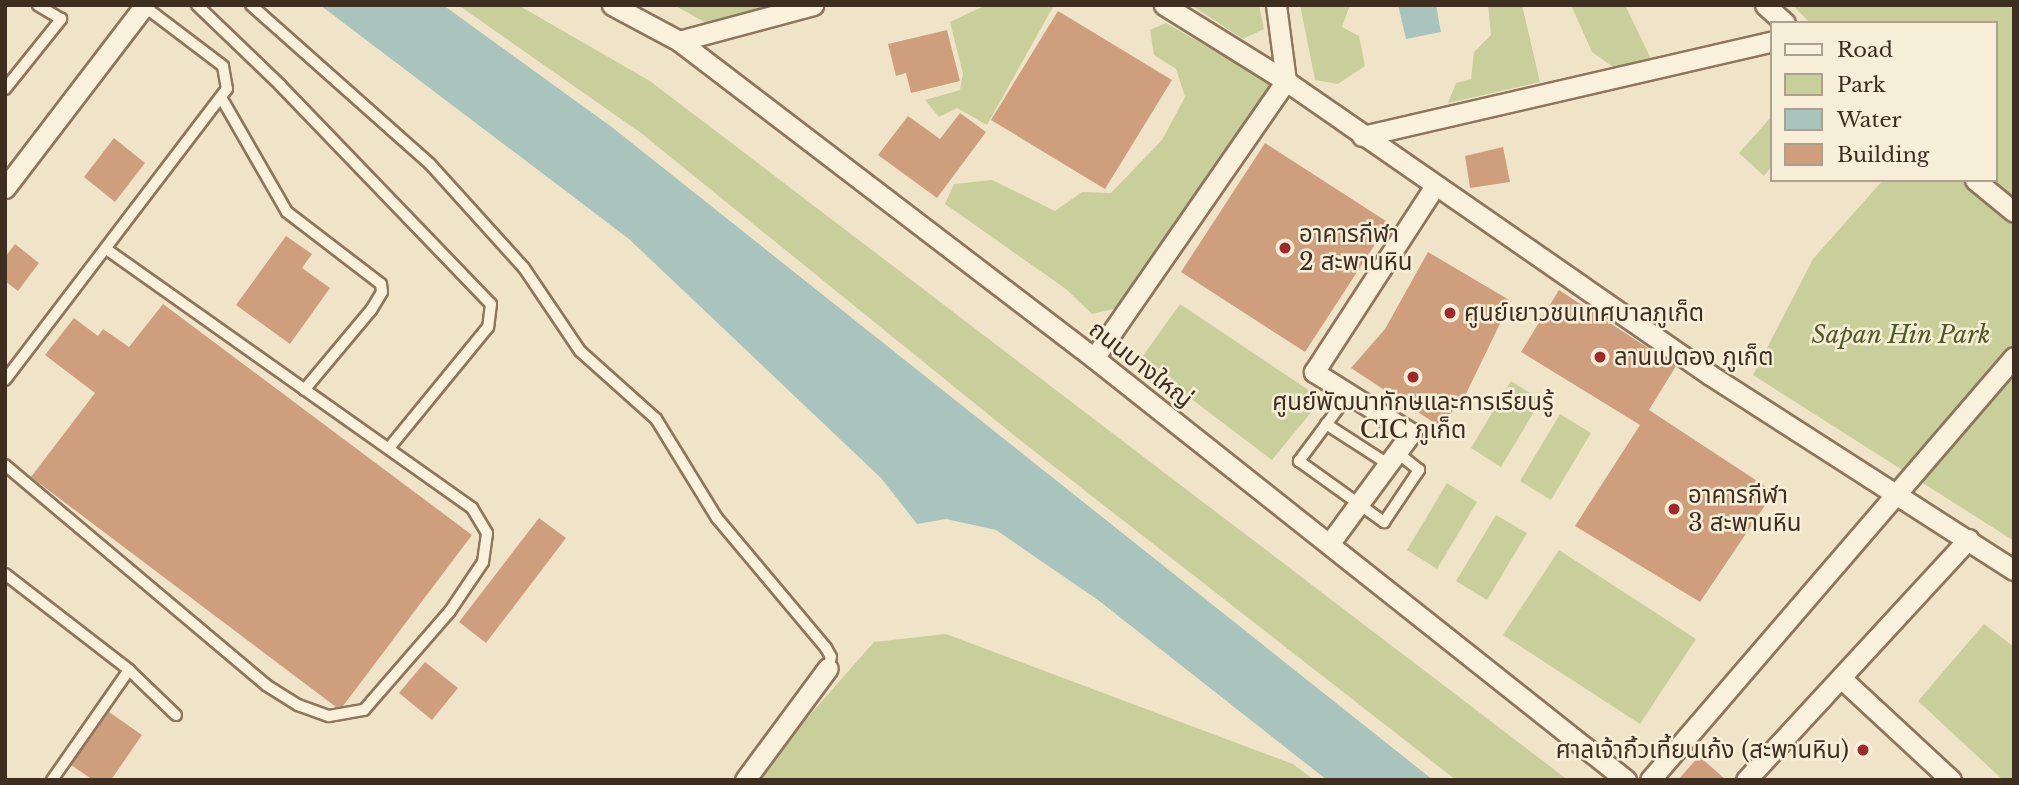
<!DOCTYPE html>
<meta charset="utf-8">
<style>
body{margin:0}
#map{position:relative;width:2019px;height:785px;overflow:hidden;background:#f0e4c8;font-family:"Libre Baskerville","Noto Sans Thai",serif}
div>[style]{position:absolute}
.green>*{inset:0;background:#c9cf9b}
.water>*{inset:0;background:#a9c4bc}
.building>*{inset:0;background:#cf9f7d}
.roads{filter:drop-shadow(2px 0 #8d765c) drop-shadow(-2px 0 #8d765c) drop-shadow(0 2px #8d765c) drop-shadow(0 -2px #8d765c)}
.service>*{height:10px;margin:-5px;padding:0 5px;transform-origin:5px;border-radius:5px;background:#faf1dc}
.minor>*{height:19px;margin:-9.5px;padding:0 9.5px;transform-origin:9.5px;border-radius:9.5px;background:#faf1dc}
.dots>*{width:19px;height:19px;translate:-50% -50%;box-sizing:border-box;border:4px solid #f7eed8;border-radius:50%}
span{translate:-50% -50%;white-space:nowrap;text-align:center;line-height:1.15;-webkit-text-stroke:5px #f7eed8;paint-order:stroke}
.poi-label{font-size:24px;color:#3d2e20}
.left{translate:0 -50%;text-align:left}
.right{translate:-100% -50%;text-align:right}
.park-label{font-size:24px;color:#4d5a26;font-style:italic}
.street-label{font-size:24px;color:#3d2e20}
.frame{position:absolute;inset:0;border:7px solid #3d2e20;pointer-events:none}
.legend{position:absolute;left:1770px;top:21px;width:228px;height:161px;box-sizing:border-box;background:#f7eed8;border:2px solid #ada18e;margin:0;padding:9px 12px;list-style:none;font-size:21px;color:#3d2e20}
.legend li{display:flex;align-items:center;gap:14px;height:35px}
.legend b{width:35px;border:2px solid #ada18e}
</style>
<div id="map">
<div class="green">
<div style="clip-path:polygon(458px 5px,518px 5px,650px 81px,1568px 780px,1456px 780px,1020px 440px,641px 133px)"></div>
<div style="clip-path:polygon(674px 5px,774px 5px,708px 24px)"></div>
<div style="clip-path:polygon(986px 5px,1054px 5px,987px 125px,957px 108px,939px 117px,925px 100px,960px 90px,963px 74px,950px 22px)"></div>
<div style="clip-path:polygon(1191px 5px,1259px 5px,1264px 29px,1243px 39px)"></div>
<div style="clip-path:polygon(1300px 5px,1350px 5px,1342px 27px,1359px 36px,1365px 66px,1338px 84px,1315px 80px)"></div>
<div style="clip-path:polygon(1488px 5px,1522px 5px,1540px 82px,1448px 103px,1456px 83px,1471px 79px,1474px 52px,1491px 35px)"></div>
<div style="clip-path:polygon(1571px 5px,1625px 5px,1652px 61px,1619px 71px,1592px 52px)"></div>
<div style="clip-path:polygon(1793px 5px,2014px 5px,2014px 541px,1753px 375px,1813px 259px,1883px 180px,1996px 180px,1996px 23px,1810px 23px)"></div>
<div style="clip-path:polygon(1166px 23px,1271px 83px,1250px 121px,1118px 308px,1092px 314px,1066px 289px,945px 204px,954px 184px,992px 180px,1055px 211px,1082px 192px,1111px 193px,1162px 140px,1185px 97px,1176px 69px,1154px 55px,1150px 30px)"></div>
<div style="clip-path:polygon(1772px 116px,1772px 166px,1764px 176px,1739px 153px)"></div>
<div style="clip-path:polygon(1180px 304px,1322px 399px,1272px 460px,1140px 360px)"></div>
<div style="clip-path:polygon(1511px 381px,1541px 400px,1501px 467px,1471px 448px)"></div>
<div style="clip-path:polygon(1560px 414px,1591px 433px,1551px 500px,1520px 481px)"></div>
<div style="clip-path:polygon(1447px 483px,1477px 502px,1437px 569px,1407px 550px)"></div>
<div style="clip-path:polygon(1496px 515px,1527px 533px,1487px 600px,1456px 581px)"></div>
<div style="clip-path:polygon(1559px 550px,1696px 639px,1640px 724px,1503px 635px)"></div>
<div style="clip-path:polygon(1984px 624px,2014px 647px,2014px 780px,2003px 780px,1918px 701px)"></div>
<div style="clip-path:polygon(946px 634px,1293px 764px,1314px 780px,758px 780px,771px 759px,874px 642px)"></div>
</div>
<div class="water">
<div style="clip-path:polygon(320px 5px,443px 5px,613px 128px,1433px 780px,1327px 780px,1098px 600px,996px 530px,946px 519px,917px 524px,881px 478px,629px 239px)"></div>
<div style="clip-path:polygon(1398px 5px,1436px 5px,1441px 32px,1406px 39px)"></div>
</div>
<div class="building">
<div style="clip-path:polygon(1058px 11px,1172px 80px,1105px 189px,991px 120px)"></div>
<div style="clip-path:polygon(947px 30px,960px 81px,911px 93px,906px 73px,896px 76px,888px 44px)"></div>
<div style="clip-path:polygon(960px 113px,986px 132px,937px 198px,878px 155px,908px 116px,940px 139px)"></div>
<div style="clip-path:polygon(114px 138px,145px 163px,115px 202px,84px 177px)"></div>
<div style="clip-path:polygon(1265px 143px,1389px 223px,1305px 352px,1181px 272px)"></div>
<div style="clip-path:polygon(1503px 147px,1510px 182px,1470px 188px,1465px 156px)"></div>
<div style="clip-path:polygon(286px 236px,312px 254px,302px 268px,330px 288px,290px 344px,236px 305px)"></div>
<div style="clip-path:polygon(15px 244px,39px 263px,18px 291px,5px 281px,5px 257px)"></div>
<div style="clip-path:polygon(1428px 252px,1511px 301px,1463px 400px,1439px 426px,1351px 368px,1385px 329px)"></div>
<div style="clip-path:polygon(1559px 290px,1676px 366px,1649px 410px,1774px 492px,1700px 602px,1575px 526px,1640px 425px,1521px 352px)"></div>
<div style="clip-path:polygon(163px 304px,472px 535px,343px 706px,336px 707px,31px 477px,95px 393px,45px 355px,74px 318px,98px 336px,103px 329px,129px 347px)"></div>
<div style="clip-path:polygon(539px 518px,566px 538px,486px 643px,459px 622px)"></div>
<div style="clip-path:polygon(425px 662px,458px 688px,432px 720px,399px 693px)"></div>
<div style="clip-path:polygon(109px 712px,142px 735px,111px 780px,93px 780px,71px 765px)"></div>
<div style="clip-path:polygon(1699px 756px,1726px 780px,1678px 780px)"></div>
</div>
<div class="roads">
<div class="service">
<div style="left:197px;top:5px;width:115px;rotate:43.9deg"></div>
<div style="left:280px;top:85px;width:304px;rotate:46.1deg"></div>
<div style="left:491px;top:304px;width:23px;rotate:97deg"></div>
<div style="left:488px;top:327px;width:156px;rotate:129.3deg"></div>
<div style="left:251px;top:5px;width:239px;rotate:41.6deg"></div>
<div style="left:430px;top:164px;width:140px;rotate:47.9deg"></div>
<div style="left:524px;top:268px;width:100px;rotate:56deg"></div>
<div style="left:580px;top:351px;width:102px;rotate:41.8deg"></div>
<div style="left:656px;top:419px;width:116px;rotate:58.4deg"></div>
<div style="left:717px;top:518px;width:170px;rotate:50deg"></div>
<div style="left:826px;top:648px;width:10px;rotate:61deg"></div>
<div style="left:831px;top:657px;width:11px;rotate:105deg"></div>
<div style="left:5px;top:89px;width:90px;rotate:-51.3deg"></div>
<div style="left:61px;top:19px;width:27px;rotate:-149deg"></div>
<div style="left:222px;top:99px;width:130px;rotate:60.1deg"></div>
<div style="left:287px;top:212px;width:118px;rotate:37.5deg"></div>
<div style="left:381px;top:284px;width:8px;rotate:83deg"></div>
<div style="left:382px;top:292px;width:21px;rotate:121deg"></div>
<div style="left:371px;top:310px;width:104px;rotate:129.9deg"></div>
<div style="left:5px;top:380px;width:366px;rotate:-52.7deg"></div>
<div style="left:227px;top:89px;width:23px;rotate:-100deg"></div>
<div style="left:223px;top:66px;width:99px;rotate:-142.8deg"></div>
<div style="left:1349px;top:394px;width:84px;rotate:126.7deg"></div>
<div style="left:1299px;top:461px;width:105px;rotate:35.7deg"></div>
<div style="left:1384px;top:522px;width:63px;rotate:-56.1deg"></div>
<div style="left:1419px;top:470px;width:28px;rotate:-141deg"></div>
<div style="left:1326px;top:424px;width:74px;rotate:32.8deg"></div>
<div style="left:5px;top:465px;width:341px;rotate:40.1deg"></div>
<div style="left:266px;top:685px;width:38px;rotate:32deg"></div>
<div style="left:298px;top:705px;width:33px;rotate:20deg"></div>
<div style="left:329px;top:716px;width:36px;rotate:-10deg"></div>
<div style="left:364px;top:710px;width:131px;rotate:-49deg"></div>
<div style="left:450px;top:611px;width:59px;rotate:-56deg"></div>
<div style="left:483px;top:562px;width:29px;rotate:-82deg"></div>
<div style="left:487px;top:533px;width:29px;rotate:-121deg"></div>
<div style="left:472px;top:508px;width:448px;rotate:-144.7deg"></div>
<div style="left:5px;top:574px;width:157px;rotate:37.7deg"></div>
<div style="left:129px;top:670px;width:65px;rotate:43.8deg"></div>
<div style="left:52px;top:780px;width:134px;rotate:-55deg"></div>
</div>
<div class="minor">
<div style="left:612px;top:5px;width:76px;rotate:28.2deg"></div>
<div style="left:679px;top:41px;width:522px;rotate:37.37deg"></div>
<div style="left:1094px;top:358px;width:679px;rotate:38.42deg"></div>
<div style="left:1164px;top:5px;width:144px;rotate:31.9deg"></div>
<div style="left:1286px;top:81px;width:516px;rotate:34.74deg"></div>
<div style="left:1710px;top:375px;width:361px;rotate:32.7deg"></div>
<div style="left:1765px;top:5px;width:27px;rotate:42deg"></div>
<div style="left:679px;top:41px;width:139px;rotate:-15deg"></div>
<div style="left:1362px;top:136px;width:421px;rotate:-13deg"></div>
<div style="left:1975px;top:180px;width:50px;rotate:39.4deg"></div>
<div style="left:5px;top:188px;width:230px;rotate:-52.6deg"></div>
<div style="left:1094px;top:358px;width:337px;rotate:-55.3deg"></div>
<div style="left:1286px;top:81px;width:77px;rotate:-97.5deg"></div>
<div style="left:1329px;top:544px;width:138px;rotate:-53.5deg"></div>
<div style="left:1411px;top:433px;width:115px;rotate:-147.8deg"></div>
<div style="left:1314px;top:372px;width:222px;rotate:-57deg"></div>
<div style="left:1841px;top:678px;width:150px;rotate:42.8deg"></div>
<div style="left:745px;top:780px;width:139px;rotate:-53.5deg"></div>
<div style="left:1650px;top:780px;width:558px;rotate:-49.29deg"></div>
<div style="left:1746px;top:780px;width:328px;rotate:-47.3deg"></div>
</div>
</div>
<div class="dots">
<div style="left:1285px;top:248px;background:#9e2a2b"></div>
<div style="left:1450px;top:313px;background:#9e2a2b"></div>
<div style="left:1600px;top:357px;background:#9e2a2b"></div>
<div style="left:1413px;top:377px;background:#9e2a2b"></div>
<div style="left:1674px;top:509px;background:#9e2a2b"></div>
<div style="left:1863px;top:750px;background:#9e2a2b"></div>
</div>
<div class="poi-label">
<span class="left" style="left:1299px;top:248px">อาคารกีฬา<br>2 สะพานหิน</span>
<span class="left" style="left:1464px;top:313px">ศูนย์เยาวชนเทศบาลภูเก็ต</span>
<span class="left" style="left:1614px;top:357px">ลานเปตอง ภูเก็ต</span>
<span style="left:1413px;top:416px">ศูนย์พัฒนาทักษและการเรียนรู้<br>CIC ภูเก็ต</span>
<span class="left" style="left:1688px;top:509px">อาคารกีฬา<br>3 สะพานหิน</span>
<span class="right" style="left:1849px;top:750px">ศาลเจ้ากิ้วเที้ยนเก้ง (สะพานหิน)</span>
</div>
<div class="park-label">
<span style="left:1901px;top:335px">Sapan Hin Park</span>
</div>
<div class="street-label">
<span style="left:1141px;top:364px;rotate:38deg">ถนนบางใหญ่</span>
</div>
<div class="frame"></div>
<ul class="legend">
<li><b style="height:9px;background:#faf1dc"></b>Road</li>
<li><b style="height:19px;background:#c9cf9b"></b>Park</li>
<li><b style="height:19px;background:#a9c4bc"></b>Water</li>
<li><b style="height:19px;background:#cf9f7d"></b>Building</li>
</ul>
</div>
